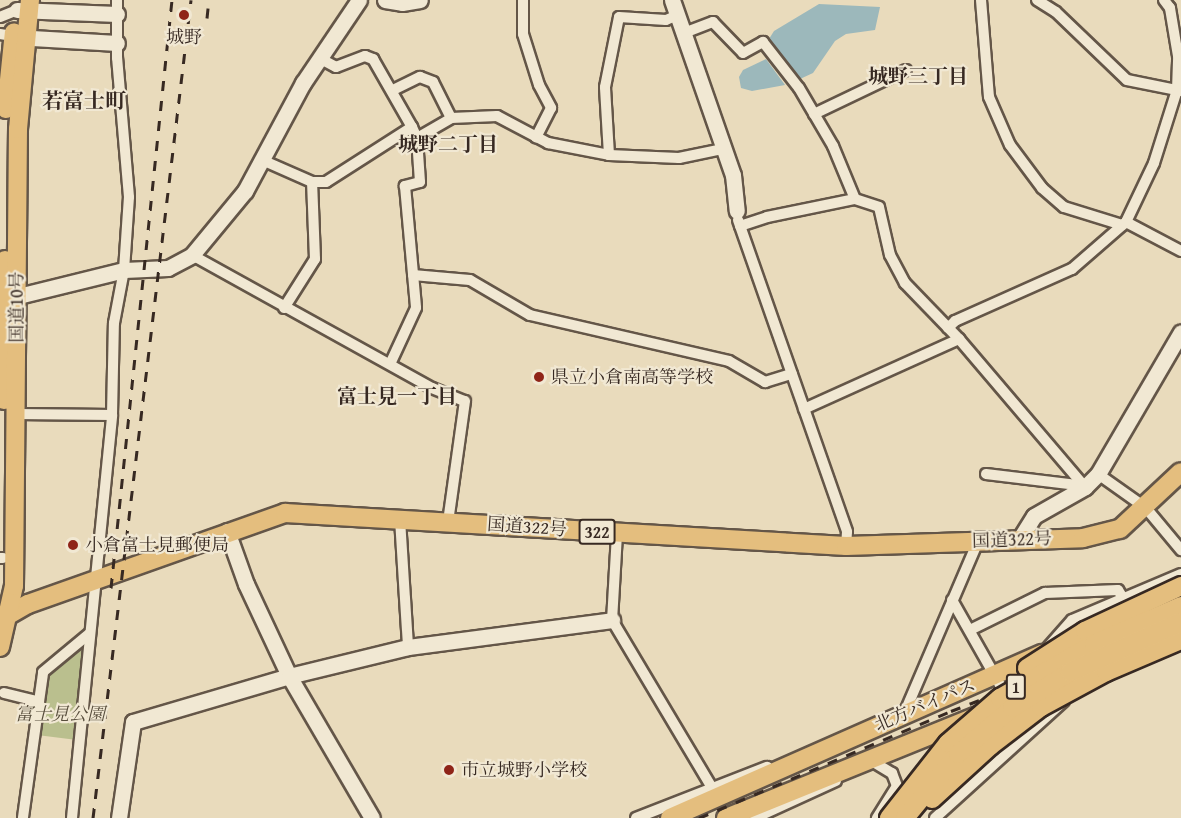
<!DOCTYPE html>
<meta charset="utf-8">
<style>
body{margin:0}
#map{position:relative;width:1181px;height:818px;overflow:hidden;background:#e9dbbc;font-family:"Gentium Book Plus","Noto Serif JP",serif}
div>[style]{position:absolute}
.green>*{inset:0;background:#babf8e}
.water>*{inset:0;background:#9cb8bb}
.roads{filter:drop-shadow(2px 0 #645648) drop-shadow(-2px 0 #645648) drop-shadow(0 2px #645648) drop-shadow(0 -2px #645648)}
.street>*{height:10px;margin:-5px;padding:0 5px;transform-origin:5px;border-radius:5px;background:#f1e8d3}
.secondary>*{height:15px;margin:-7.5px;padding:0 7.5px;transform-origin:7.5px;border-radius:7.5px;background:#f1e8d3}
.highway>*{height:18px;margin:-9px;padding:0 9px;transform-origin:9px;border-radius:9px;background:#e4be7e}
.rail>*{height:3px;margin-top:-1.5px;transform-origin:0;background:repeating-linear-gradient(90deg,#372922 0 10px,transparent 0 20px)}
.bridges{filter:drop-shadow(2px 0 #372922) drop-shadow(-2px 0 #372922) drop-shadow(0 2px #372922) drop-shadow(0 -2px #372922)}
.highway-bridge>*{height:18px;margin:-9px;padding:0 9px;transform-origin:9px;border-radius:9px;background:#e4be7e}
.dots>*{width:16px;height:16px;translate:-50% -50%;box-sizing:border-box;border:3px solid #f1e8d3;border-radius:50%}
span{translate:-50% -50%;white-space:nowrap;text-align:center;line-height:1.15;-webkit-text-stroke:4.5px #f1e8d3;paint-order:stroke}
.shield-label span{padding:2px 4px;background:#f1e8d3;border:2px solid;border-radius:4px;-webkit-text-stroke-width:0}
.shield-label{font-size:16px;color:#372922;font-weight:700}
.poi-label{font-size:18px;color:#372922}
.left{translate:0 -50%;text-align:left}
.street-label{font-size:18px;color:#372922}
.park-label{font-size:18px;color:#584e3d;font-style:italic}
.neighbourhood-label{font-size:20px;color:#372922;font-weight:700}
.quarter-label{font-size:21px;color:#372922;font-weight:700}
</style>
<div id="map">
<div class="green">
<div style="clip-path:polygon(87px 637px,77px 740px,37px 735px,44px 673px)"></div>
</div>
<div class="water">
<div style="clip-path:polygon(819px 4px,880px 7px,875px 30px,846px 34px,835px 41px,813px 73px,800px 79px,769px 39px,774px 31px)"></div>
<div style="clip-path:polygon(766px 59px,785px 85px,752px 91px,741px 88px,739px 77px,743px 70px)"></div>
</div>
<div class="roads">
<div class="street">
<div style="left:523px;top:0;width:34px;rotate:90deg"></div>
<div style="left:523px;top:34px;width:53px;rotate:72.6deg"></div>
<div style="left:539px;top:85px;width:26px;rotate:62deg"></div>
<div style="left:551px;top:108px;width:33px;rotate:117deg"></div>
<div style="left:981px;top:0;width:97px;rotate:85.3deg"></div>
<div style="left:989px;top:97px;width:52px;rotate:66.4deg"></div>
<div style="left:1010px;top:145px;width:54px;rotate:53.3deg"></div>
<div style="left:1042px;top:188px;width:29px;rotate:41deg"></div>
<div style="left:1064px;top:207px;width:61px;rotate:17.2deg"></div>
<div style="left:1037px;top:0;width:22px;rotate:32deg"></div>
<div style="left:1056px;top:12px;width:98px;rotate:43.8deg"></div>
<div style="left:1127px;top:80px;width:55px;rotate:11.5deg"></div>
<div style="left:0;top:17px;width:18px;rotate:-22deg"></div>
<div style="left:684px;top:33px;width:31px;rotate:-21deg"></div>
<div style="left:713px;top:22px;width:43px;rotate:45.9deg"></div>
<div style="left:743px;top:53px;width:23px;rotate:-29deg"></div>
<div style="left:763px;top:42px;width:58px;rotate:52deg"></div>
<div style="left:799px;top:88px;width:67px;rotate:59.6deg"></div>
<div style="left:833px;top:146px;width:57px;rotate:67.5deg"></div>
<div style="left:0;top:34px;width:13px;rotate:9deg"></div>
<div style="left:321px;top:59px;width:17px;rotate:28deg"></div>
<div style="left:336px;top:67px;width:31px;rotate:-21deg"></div>
<div style="left:365px;top:56px;width:9px;rotate:21deg"></div>
<div style="left:373px;top:59px;width:78px;rotate:60.2deg"></div>
<div style="left:393px;top:90px;width:30px;rotate:-26deg"></div>
<div style="left:420px;top:77px;width:14px;rotate:21deg"></div>
<div style="left:433px;top:82px;width:40px;rotate:63.4deg"></div>
<div style="left:814px;top:114px;width:102px;rotate:-25.6deg"></div>
<div style="left:417px;top:138px;width:39px;rotate:-30deg"></div>
<div style="left:451px;top:118px;width:46px;rotate:-2.5deg"></div>
<div style="left:497px;top:116px;width:58px;rotate:27.9deg"></div>
<div style="left:548px;top:143px;width:62px;rotate:11.1deg"></div>
<div style="left:609px;top:155px;width:70px;rotate:2.5deg"></div>
<div style="left:679px;top:158px;width:45px;rotate:-11.6deg"></div>
<div style="left:609px;top:155px;width:68px;rotate:-93.4deg"></div>
<div style="left:605px;top:87px;width:71px;rotate:-78.7deg"></div>
<div style="left:619px;top:17px;width:47px;rotate:3.7deg"></div>
<div style="left:666px;top:20px;width:13px;rotate:-23deg"></div>
<div style="left:262px;top:160px;width:55px;rotate:23.7deg"></div>
<div style="left:312px;top:182px;width:14px"></div>
<div style="left:326px;top:182px;width:102px;rotate:-32.6deg"></div>
<div style="left:412px;top:127px;width:12px;rotate:66deg"></div>
<div style="left:417px;top:138px;width:44px;rotate:86.1deg"></div>
<div style="left:420px;top:182px;width:16px;rotate:165deg"></div>
<div style="left:405px;top:186px;width:122px;rotate:84.8deg"></div>
<div style="left:416px;top:308px;width:60px;rotate:114.8deg"></div>
<div style="left:738px;top:220px;width:330px;rotate:70.7deg"></div>
<div style="left:847px;top:532px;width:14px;rotate:94deg"></div>
<div style="left:1126px;top:222px;width:62px;rotate:27.8deg"></div>
<div style="left:740px;top:226px;width:28px;rotate:-18deg"></div>
<div style="left:767px;top:217px;width:90px;rotate:-11.6deg"></div>
<div style="left:855px;top:199px;width:25px;rotate:18deg"></div>
<div style="left:879px;top:207px;width:49px;rotate:77.1deg"></div>
<div style="left:890px;top:255px;width:32px;rotate:62deg"></div>
<div style="left:905px;top:283px;width:78px;rotate:46deg"></div>
<div style="left:959px;top:339px;width:194px;rotate:49.6deg"></div>
<div style="left:192px;top:255px;width:274px;rotate:29deg"></div>
<div style="left:432px;top:388px;width:35px;rotate:22deg"></div>
<div style="left:465px;top:401px;width:122px;rotate:98deg"></div>
<div style="left:413px;top:275px;width:57px;rotate:5deg"></div>
<div style="left:470px;top:280px;width:69px;rotate:30.3deg"></div>
<div style="left:530px;top:315px;width:204px;rotate:13deg"></div>
<div style="left:729px;top:361px;width:42px;rotate:30.3deg"></div>
<div style="left:765px;top:382px;width:28px;rotate:-17deg"></div>
<div style="left:284px;top:308px;width:58px;rotate:-57.7deg"></div>
<div style="left:315px;top:259px;width:77px;rotate:-92.2deg"></div>
<div style="left:948px;top:328px;width:10px;rotate:-45deg"></div>
<div style="left:955px;top:321px;width:128px;rotate:-24deg"></div>
<div style="left:1072px;top:269px;width:72px;rotate:-41deg"></div>
<div style="left:1126px;top:222px;width:65px;rotate:-64.6deg"></div>
<div style="left:1154px;top:163px;width:77px;rotate:-72.5deg"></div>
<div style="left:1177px;top:90px;width:34px;rotate:-88deg"></div>
<div style="left:1178px;top:56px;width:49px;rotate:-99.5deg"></div>
<div style="left:1170px;top:8px;width:10px;rotate:-127deg"></div>
<div style="left:804px;top:409px;width:170px;rotate:-24.3deg"></div>
<div style="left:16px;top:414px;width:96px;rotate:0.6deg"></div>
<div style="left:112px;top:415px;width:92px;rotate:-88.8deg"></div>
<div style="left:114px;top:323px;width:54px;rotate:-79.3deg"></div>
<div style="left:124px;top:270px;width:73px;rotate:-86.1deg"></div>
<div style="left:129px;top:197px;width:140px;rotate:-94.9deg"></div>
<div style="left:117px;top:58px;width:58px;rotate:-90deg"></div>
<div style="left:986px;top:474px;width:100px;rotate:6.9deg"></div>
<div style="left:1098px;top:474px;width:59px;rotate:35.3deg"></div>
<div style="left:1146px;top:508px;width:55px;rotate:50.2deg"></div>
<div style="left:400px;top:519px;width:128px;rotate:86.4deg"></div>
<div style="left:617px;top:534px;width:86px;rotate:93.3deg"></div>
<div style="left:612px;top:620px;width:193px;rotate:59.2deg"></div>
<div style="left:0;top:558px;width:3px"></div>
<div style="left:952px;top:600px;width:114px;rotate:60.5deg"></div>
<div style="left:970px;top:630px;width:84px;rotate:-26.3deg"></div>
<div style="left:1045px;top:593px;width:73px;rotate:-2.4deg"></div>
<div style="left:1118px;top:590px;width:9px;rotate:58deg"></div>
<div style="left:1042px;top:654px;width:45px;rotate:-48.6deg"></div>
<div style="left:1072px;top:620px;width:118px;rotate:-22.9deg"></div>
<div style="left:4px;top:693px;width:36px;rotate:14deg"></div>
<div style="left:39px;top:702px;width:117px;rotate:97.9deg"></div>
<div style="left:39px;top:702px;width:30px;rotate:-82deg"></div>
<div style="left:43px;top:672px;width:61px;rotate:-39.7deg"></div>
<div style="left:904px;top:714px;width:188px;rotate:-66.8deg"></div>
<div style="left:870px;top:760px;width:26px;rotate:31deg"></div>
<div style="left:892px;top:773px;width:14px;rotate:69deg"></div>
<div style="left:897px;top:786px;width:38px;rotate:122deg"></div>
<div style="left:72px;top:818px;width:405px;rotate:-84.3deg"></div>
<div style="left:636px;top:818px;width:141px;rotate:-21.3deg"></div>
<div style="left:755px;top:818px;width:89px;rotate:-24.6deg"></div>
<div style="left:935px;top:818px;width:174px;rotate:-42.2deg"></div>
</div>
<div class="secondary">
<div style="left:385px;top:0;width:17px;rotate:10deg"></div>
<div style="left:402px;top:3px;width:18px;rotate:-9deg"></div>
<div style="left:672px;top:0;width:185px;rotate:70.8deg"></div>
<div style="left:733px;top:175px;width:36px;rotate:84deg"></div>
<div style="left:17px;top:10px;width:100px;rotate:2.3deg"></div>
<div style="left:15px;top:37px;width:102px;rotate:3.4deg"></div>
<div style="left:6px;top:299px;width:122px;rotate:-13.8deg"></div>
<div style="left:124px;top:270px;width:44px;rotate:-2.6deg"></div>
<div style="left:168px;top:268px;width:27px;rotate:-28deg"></div>
<div style="left:192px;top:255px;width:83px;rotate:-50.4deg"></div>
<div style="left:245px;top:191px;width:123px;rotate:-61.8deg"></div>
<div style="left:303px;top:83px;width:100px;rotate:-56deg"></div>
<div style="left:227px;top:531px;width:56px;rotate:70.3deg"></div>
<div style="left:246px;top:584px;width:102px;rotate:64.9deg"></div>
<div style="left:289px;top:676px;width:164px;rotate:59.7deg"></div>
<div style="left:1019px;top:540px;width:28px;rotate:-58deg"></div>
<div style="left:1034px;top:516px;width:59px;rotate:-29.6deg"></div>
<div style="left:1085px;top:487px;width:18px;rotate:-45deg"></div>
<div style="left:1098px;top:474px;width:164px;rotate:-59.7deg"></div>
<div style="left:119px;top:818px;width:97px;rotate:-81.7deg"></div>
<div style="left:133px;top:722px;width:163px;rotate:-16.4deg"></div>
<div style="left:289px;top:676px;width:122px;rotate:-13.7deg"></div>
<div style="left:408px;top:647px;width:206px;rotate:-7.5deg"></div>
</div>
<div class="highway">
<div style="left:6px;top:109px;width:77px;rotate:-84.1deg"></div>
<div style="left:4px;top:400px;width:140px;rotate:-89.6deg"></div>
<div style="left:0;top:620px;width:32px;rotate:-30deg"></div>
<div style="left:28px;top:604px;width:273px;rotate:-19.5deg"></div>
<div style="left:285px;top:513px;width:562px;rotate:3.37deg"></div>
<div style="left:846px;top:546px;width:237px;rotate:-1.9deg"></div>
<div style="left:1083px;top:538px;width:38px;rotate:-14deg"></div>
<div style="left:1120px;top:529px;width:83px;rotate:-43.1deg"></div>
<div style="left:0;top:647px;width:63px;rotate:-77.1deg"></div>
<div style="left:14px;top:586px;width:457px;rotate:-89.5deg"></div>
<div style="left:18px;top:129px;width:130px;rotate:-84.7deg"></div>
<div style="left:670px;top:818px;width:407px;rotate:-23.8deg"></div>
<div style="left:726px;top:818px;width:271px;rotate:-22.1deg"></div>
</div>
</div>
<div class="rail">
<div style="left:207px;top:18px;width:18px;rotate:-84deg"></div>
<div style="left:111px;top:588px;width:591px;rotate:-84.08deg"></div>
<div style="left:93px;top:818px;width:824px;rotate:-83.17deg"></div>
<div style="left:699px;top:818px;width:274px;rotate:-23deg"></div>
<div style="left:951px;top:711px;width:247px;rotate:-21.2deg"></div>
</div>
<div class="bridges">
<div class="highway-bridge">
<div style="left:1027px;top:668px;width:69px;rotate:-32.5deg"></div>
<div style="left:1085px;top:631px;width:106px;rotate:-25.1deg"></div>
<div style="left:932px;top:799px;width:79px;rotate:-42.4deg"></div>
<div style="left:990px;top:746px;width:64px;rotate:-37.4deg"></div>
<div style="left:1041px;top:707px;width:74px;rotate:-28.3deg"></div>
<div style="left:1106px;top:672px;width:82px;rotate:-23.1deg"></div>
<div style="left:889px;top:818px;width:95px;rotate:-51.8deg"></div>
<div style="left:948px;top:743px;width:69px;rotate:-40.9deg"></div>
<div style="left:1000px;top:698px;width:108px;rotate:-29.9deg"></div>
<div style="left:1094px;top:644px;width:95px;rotate:-23.6deg"></div>
<div style="left:905px;top:818px;width:83px;rotate:-50.4deg"></div>
<div style="left:958px;top:754px;width:71px;rotate:-40.4deg"></div>
<div style="left:1012px;top:708px;width:68px;rotate:-31.8deg"></div>
<div style="left:1070px;top:672px;width:122px;rotate:-24.2deg"></div>
</div>
</div>
<div class="dots">
<div style="left:184px;top:15px;background:#8f2418"></div>
<div style="left:539px;top:377px;background:#8f2418"></div>
<div style="left:73px;top:545px;background:#8f2418"></div>
<div style="left:449px;top:770px;background:#8f2418"></div>
</div>
<div class="shield-label">
<span style="left:597px;top:532px">322</span>
<span style="left:1016px;top:687px">1</span>
</div>
<div class="poi-label">
<span style="left:184px;top:37px">城野</span>
<span class="left" style="left:551px;top:377px">県立小倉南高等学校</span>
<span class="left" style="left:85px;top:545px">小倉富士見郵便局</span>
<span class="left" style="left:461px;top:770px">市立城野小学校</span>
</div>
<div class="street-label">
<span style="left:17px;top:307px;rotate:-90deg">国道10号</span>
<span style="left:527px;top:527px;rotate:4deg">国道322号</span>
<span style="left:1012px;top:540px;rotate:-2deg">国道322号</span>
<span style="left:925px;top:705px;rotate:-23deg">北方バイパス</span>
</div>
<div class="park-label">
<span style="left:60px;top:714px">富士見公園</span>
</div>
<div class="neighbourhood-label">
<span style="left:918px;top:75px">城野三丁目</span>
<span style="left:448px;top:143px">城野二丁目</span>
<span style="left:397px;top:395px">富士見一丁目</span>
</div>
<div class="quarter-label">
<span style="left:84px;top:101px">若富士町</span>
</div>
</div>
